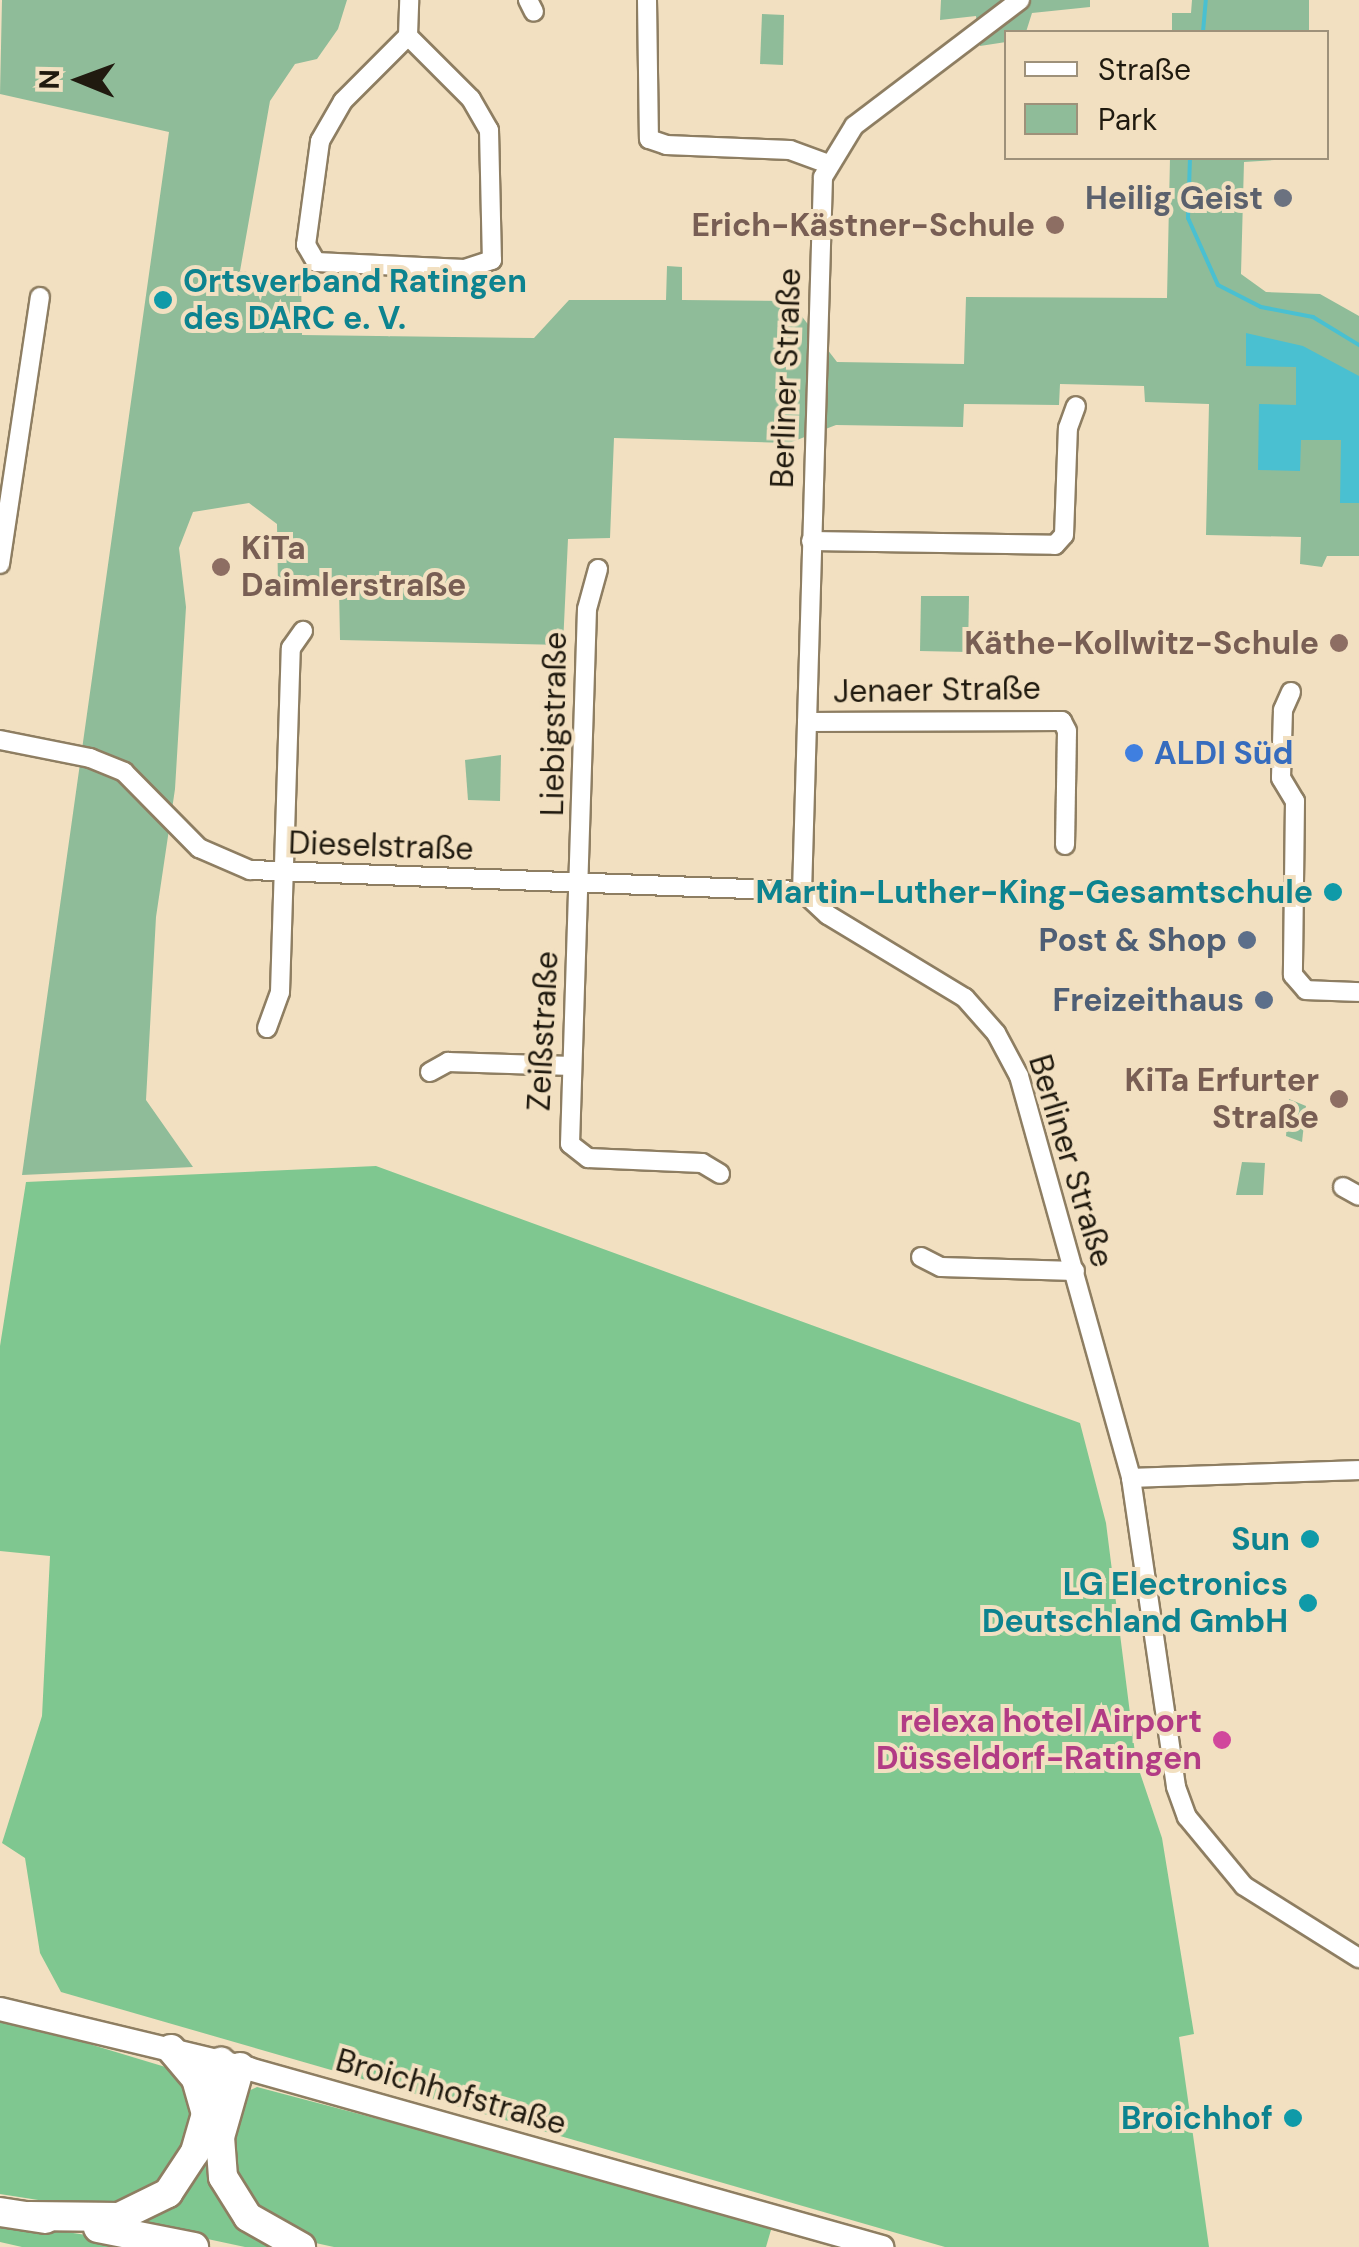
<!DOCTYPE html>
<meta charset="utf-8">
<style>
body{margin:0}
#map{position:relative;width:1359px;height:2247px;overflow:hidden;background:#f2e0c1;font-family:"DM Sans",sans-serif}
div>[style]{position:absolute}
.green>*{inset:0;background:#8fbc99}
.forest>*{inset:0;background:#7fc790}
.water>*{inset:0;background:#4ac0d1}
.stream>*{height:4px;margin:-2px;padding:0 2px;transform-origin:2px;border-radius:2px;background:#4ac0d1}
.roads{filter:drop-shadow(2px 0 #8e7e62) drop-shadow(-2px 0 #8e7e62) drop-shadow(0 2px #8e7e62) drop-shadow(0 -2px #8e7e62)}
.minor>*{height:18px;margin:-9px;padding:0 9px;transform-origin:9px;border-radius:9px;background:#fff}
.major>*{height:22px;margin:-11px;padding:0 11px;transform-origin:11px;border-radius:11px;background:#fff}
.highway>*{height:28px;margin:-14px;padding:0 14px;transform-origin:14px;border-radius:14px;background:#fff}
.dots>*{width:28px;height:28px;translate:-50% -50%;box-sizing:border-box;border:5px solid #f2e0c1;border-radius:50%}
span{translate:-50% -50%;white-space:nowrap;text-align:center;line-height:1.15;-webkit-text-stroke:8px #f2e0c1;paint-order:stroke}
.worship-label{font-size:32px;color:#5b616d;font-weight:700}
.right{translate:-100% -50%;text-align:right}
.education-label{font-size:32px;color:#785e54;font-weight:700}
.left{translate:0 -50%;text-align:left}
.culture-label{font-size:32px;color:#0d838f;font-weight:700}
.street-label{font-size:32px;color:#201a0f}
.shop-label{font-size:32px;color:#366cbe;font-weight:700}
.service-label{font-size:32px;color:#4e5e75;font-weight:700}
.hotel-label{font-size:32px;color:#b23c85;font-weight:700}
.legend{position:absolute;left:1004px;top:30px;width:325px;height:130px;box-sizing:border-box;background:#f2e0c1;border:2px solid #9e917a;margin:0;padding:12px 18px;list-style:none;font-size:30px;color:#201a0f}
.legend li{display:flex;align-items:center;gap:20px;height:50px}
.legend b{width:50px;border:2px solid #9e917a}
.north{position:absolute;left:30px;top:30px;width:100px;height:100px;-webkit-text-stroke:8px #f2e0c1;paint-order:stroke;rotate:271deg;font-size:28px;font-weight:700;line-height:40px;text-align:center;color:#201a0f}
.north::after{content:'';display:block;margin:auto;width:35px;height:45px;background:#201a0f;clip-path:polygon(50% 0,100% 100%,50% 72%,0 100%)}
</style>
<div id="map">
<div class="green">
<div style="clip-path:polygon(2px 0,347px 0,338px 29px,317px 59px,295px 64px,270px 101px,240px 271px,301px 276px,302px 335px,534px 338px,569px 300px,666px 300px,667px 266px,682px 267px,682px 300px,790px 301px,837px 362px,964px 364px,966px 297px,1167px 298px,1170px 158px,1307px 158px,1244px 162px,1241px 274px,1266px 292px,1320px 294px,1359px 316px,1359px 556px,1327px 556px,1322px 567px,1300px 564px,1301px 537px,1206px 535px,1209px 404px,1145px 402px,1144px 386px,1060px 384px,1059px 405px,964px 404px,963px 427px,836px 425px,789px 443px,614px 438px,610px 538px,568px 539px,563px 645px,340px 640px,339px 588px,278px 586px,277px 524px,249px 503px,193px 512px,179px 548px,186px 607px,175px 789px,156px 917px,146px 1100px,193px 1167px,22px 1175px,169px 132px,0 94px)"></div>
<div style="clip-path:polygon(941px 0,1090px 0,1090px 7px,1032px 13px,1026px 32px,1006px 32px,1006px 42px,980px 46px,976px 16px,940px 20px)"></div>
<div style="clip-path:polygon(1192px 0,1309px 0,1309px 32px,1172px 32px,1172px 13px,1191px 13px)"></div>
<div style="clip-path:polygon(762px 14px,784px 15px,783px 65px,760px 64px)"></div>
<div style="clip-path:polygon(921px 596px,969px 596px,968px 652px,920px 651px)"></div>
<div style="clip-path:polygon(501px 755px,500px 801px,468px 800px,465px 760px)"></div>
<div style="clip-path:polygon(1289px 1099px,1306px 1106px,1302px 1142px,1286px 1136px)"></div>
<div style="clip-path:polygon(1242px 1162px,1265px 1163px,1263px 1195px,1236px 1195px)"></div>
</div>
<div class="forest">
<div style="clip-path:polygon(376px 1166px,1080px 1423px,1106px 1523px,1136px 1761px,1162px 1838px,1194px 2034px,1179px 2037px,1209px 2247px,945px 2247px,61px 1992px,40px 1953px,25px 1858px,2px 1843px,42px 1716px,50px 1556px,0 1551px,0 1346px,26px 1182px)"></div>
<div style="clip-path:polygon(0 2017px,182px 2072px,198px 2111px,170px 2180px,102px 2210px,0 2194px)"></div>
<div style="clip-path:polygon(257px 2087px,773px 2223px,766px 2247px,334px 2247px,297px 2239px,264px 2222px,227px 2161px,244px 2093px)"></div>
<div style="clip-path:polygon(204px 2144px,212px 2163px,280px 2247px,245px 2247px,123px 2221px)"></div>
<div style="clip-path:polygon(0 2222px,93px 2236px,146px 2247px,22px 2247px,0 2242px)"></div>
</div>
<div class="water">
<div style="clip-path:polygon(1246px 333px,1303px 346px,1359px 376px,1359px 503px,1340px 503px,1341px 440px,1301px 440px,1300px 471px,1258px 470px,1259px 404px,1296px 405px,1296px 367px,1246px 366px)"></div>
</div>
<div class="stream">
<div style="left:1203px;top:32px;width:32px;rotate:-85deg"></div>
<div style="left:1190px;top:158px;width:60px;rotate:91.9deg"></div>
<div style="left:1188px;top:218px;width:73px;rotate:65.9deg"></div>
<div style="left:1218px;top:285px;width:48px;rotate:27.1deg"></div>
<div style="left:1261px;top:307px;width:53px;rotate:10.9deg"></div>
<div style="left:1313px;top:317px;width:54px;rotate:31.3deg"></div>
</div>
<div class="roads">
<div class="minor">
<div style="left:528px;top:0;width:13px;rotate:63deg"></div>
<div style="left:647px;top:0;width:139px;rotate:89.2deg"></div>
<div style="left:649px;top:139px;width:18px;rotate:19deg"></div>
<div style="left:666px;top:145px;width:124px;rotate:2.3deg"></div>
<div style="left:790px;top:150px;width:40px;rotate:20.2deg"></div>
<div style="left:1020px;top:0;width:208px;rotate:142.8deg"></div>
<div style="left:854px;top:126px;width:60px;rotate:121.3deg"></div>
<div style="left:823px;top:177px;width:714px;rotate:91.68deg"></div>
<div style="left:802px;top:891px;width:35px;rotate:43deg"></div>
<div style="left:828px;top:915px;width:160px;rotate:31.2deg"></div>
<div style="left:965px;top:998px;width:47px;rotate:48.5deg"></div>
<div style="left:996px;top:1033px;width:49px;rotate:61.9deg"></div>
<div style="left:1019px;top:1076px;width:417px;rotate:74.4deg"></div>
<div style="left:1131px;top:1478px;width:312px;rotate:81.7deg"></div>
<div style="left:1176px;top:1787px;width:32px;rotate:70deg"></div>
<div style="left:1187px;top:1817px;width:89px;rotate:50.4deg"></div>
<div style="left:1244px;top:1886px;width:136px;rotate:32.1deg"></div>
<div style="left:408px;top:36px;width:89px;rotate:45deg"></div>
<div style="left:471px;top:99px;width:36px;rotate:60deg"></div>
<div style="left:489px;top:130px;width:130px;rotate:88.7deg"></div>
<div style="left:492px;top:260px;width:29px;rotate:162deg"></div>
<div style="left:464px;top:269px;width:148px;rotate:-177.3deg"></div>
<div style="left:316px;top:262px;width:20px;rotate:-120deg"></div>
<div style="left:306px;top:245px;width:105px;rotate:-82.3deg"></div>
<div style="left:320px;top:141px;width:46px;rotate:-60.1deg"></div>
<div style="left:343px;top:101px;width:92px;rotate:-45deg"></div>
<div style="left:408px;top:36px;width:36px;rotate:-88deg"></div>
<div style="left:811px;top:541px;width:244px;rotate:0.9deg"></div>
<div style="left:1055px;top:545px;width:13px;rotate:-48deg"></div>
<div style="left:1064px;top:535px;width:107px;rotate:-87.9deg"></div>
<div style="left:1068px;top:428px;width:23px;rotate:-70deg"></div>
<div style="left:0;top:564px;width:270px;rotate:-81.5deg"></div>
<div style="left:598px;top:569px;width:41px;rotate:105.4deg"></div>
<div style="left:587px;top:609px;width:535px;rotate:91.82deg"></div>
<div style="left:570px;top:1144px;width:23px;rotate:38deg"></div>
<div style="left:588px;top:1158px;width:114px;rotate:2.5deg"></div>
<div style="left:702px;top:1163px;width:21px;rotate:31deg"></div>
<div style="left:1291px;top:692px;width:20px;rotate:114deg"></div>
<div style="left:1283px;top:710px;width:68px;rotate:91.7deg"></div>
<div style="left:1281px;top:778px;width:27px;rotate:59deg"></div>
<div style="left:1295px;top:801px;width:174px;rotate:90.7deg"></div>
<div style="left:1293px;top:975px;width:20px;rotate:49deg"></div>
<div style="left:1306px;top:990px;width:53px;rotate:2.2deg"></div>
<div style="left:807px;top:722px;width:255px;rotate:-0.2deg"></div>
<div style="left:1062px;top:721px;width:11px;rotate:63deg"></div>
<div style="left:1067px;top:731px;width:114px;rotate:91deg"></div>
<div style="left:0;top:740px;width:92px;rotate:11.3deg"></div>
<div style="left:90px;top:758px;width:37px;rotate:22deg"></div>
<div style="left:124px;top:772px;width:107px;rotate:45.4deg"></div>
<div style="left:199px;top:848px;width:56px;rotate:23.3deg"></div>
<div style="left:250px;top:870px;width:552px;rotate:2.18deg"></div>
<div style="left:267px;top:1028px;width:38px;rotate:-70deg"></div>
<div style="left:280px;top:992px;width:344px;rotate:-88.2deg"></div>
<div style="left:291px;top:648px;width:21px;rotate:-55deg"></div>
<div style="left:430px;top:1072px;width:21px;rotate:-29deg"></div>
<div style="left:448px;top:1062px;width:124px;rotate:1.8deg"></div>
<div style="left:1343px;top:1187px;width:18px;rotate:29deg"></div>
<div style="left:921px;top:1257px;width:22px;rotate:27deg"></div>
<div style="left:941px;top:1267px;width:134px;rotate:1.7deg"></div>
<div style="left:1131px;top:1478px;width:228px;rotate:-2deg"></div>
</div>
<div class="major">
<div style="left:0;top:2009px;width:256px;rotate:13.5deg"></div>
<div style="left:249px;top:2069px;width:658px;rotate:15.71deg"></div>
</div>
<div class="highway">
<div style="left:171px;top:2049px;width:39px;rotate:50deg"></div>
<div style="left:196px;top:2079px;width:37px;rotate:74deg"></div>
<div style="left:240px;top:2067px;width:73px;rotate:105.9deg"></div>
<div style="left:220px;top:2137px;width:40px;rotate:85.7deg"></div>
<div style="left:223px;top:2177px;width:47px;rotate:58deg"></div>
<div style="left:248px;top:2217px;width:61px;rotate:29.5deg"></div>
<div style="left:0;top:2212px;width:46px;rotate:8.8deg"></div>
<div style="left:29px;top:2216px;width:90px;rotate:0.6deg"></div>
<div style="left:119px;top:2217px;width:55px;rotate:-26.1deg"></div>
<div style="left:168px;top:2193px;width:49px;rotate:-56.6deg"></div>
<div style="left:195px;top:2152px;width:94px;rotate:-73.9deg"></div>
<div style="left:98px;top:2228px;width:98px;rotate:11.2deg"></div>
</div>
</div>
<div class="dots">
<div style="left:1283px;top:198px;background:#6b7280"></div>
<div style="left:1055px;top:225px;background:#8d6e63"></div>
<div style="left:163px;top:300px;background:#0f9aa8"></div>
<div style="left:221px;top:567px;background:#8d6e63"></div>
<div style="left:1339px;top:643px;background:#8d6e63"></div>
<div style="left:1134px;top:753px;background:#3f7fe0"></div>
<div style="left:1333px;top:892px;background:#0f9aa8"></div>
<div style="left:1247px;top:940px;background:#5c6f8a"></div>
<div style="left:1264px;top:1000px;background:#5c6f8a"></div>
<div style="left:1339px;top:1099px;background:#8d6e63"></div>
<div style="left:1310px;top:1539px;background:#0f9aa8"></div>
<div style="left:1308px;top:1603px;background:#0f9aa8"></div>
<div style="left:1222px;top:1740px;background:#d1479c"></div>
<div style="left:1293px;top:2118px;background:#0f9aa8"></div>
</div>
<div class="worship-label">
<span class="right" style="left:1263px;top:198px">Heilig Geist</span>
</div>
<div class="education-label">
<span class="right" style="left:1035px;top:225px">Erich-Kästner-Schule</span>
<span class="left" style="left:241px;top:567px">KiTa<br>Daimlerstraße</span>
<span class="right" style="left:1319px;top:643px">Käthe-Kollwitz-Schule</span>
<span class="right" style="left:1319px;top:1099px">KiTa Erfurter<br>Straße</span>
</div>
<div class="culture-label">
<span class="left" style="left:183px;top:300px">Ortsverband Ratingen<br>des DARC e. V.</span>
<span class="right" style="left:1313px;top:892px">Martin-Luther-King-Gesamtschule</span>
<span class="right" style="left:1290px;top:1539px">Sun</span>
<span class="right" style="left:1288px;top:1603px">LG Electronics<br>Deutschland GmbH</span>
<span class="right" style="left:1273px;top:2118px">Broichhof</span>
</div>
<div class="street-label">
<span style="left:786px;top:378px;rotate:-88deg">Berliner Straße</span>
<span style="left:937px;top:690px;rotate:-1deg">Jenaer Straße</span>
<span style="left:554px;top:724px;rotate:-89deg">Liebigstraße</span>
<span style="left:381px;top:846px;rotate:2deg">Dieselstraße</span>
<span style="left:543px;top:1031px;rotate:-87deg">Zeißstraße</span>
<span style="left:1071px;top:1161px;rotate:73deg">Berliner Straße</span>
<span style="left:451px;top:2092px;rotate:16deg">Broichhofstraße</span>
</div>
<div class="shop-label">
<span class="left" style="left:1154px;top:753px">ALDI Süd</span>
</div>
<div class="service-label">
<span class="right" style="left:1227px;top:940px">Post &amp; Shop</span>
<span class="right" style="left:1244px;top:1000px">Freizeithaus</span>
</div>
<div class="hotel-label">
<span class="right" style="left:1202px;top:1740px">relexa hotel Airport<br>Düsseldorf-Ratingen</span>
</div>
<ul class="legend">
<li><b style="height:12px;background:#fff"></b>Straße</li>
<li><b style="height:28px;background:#8fbc99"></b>Park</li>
</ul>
<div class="north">N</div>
</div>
